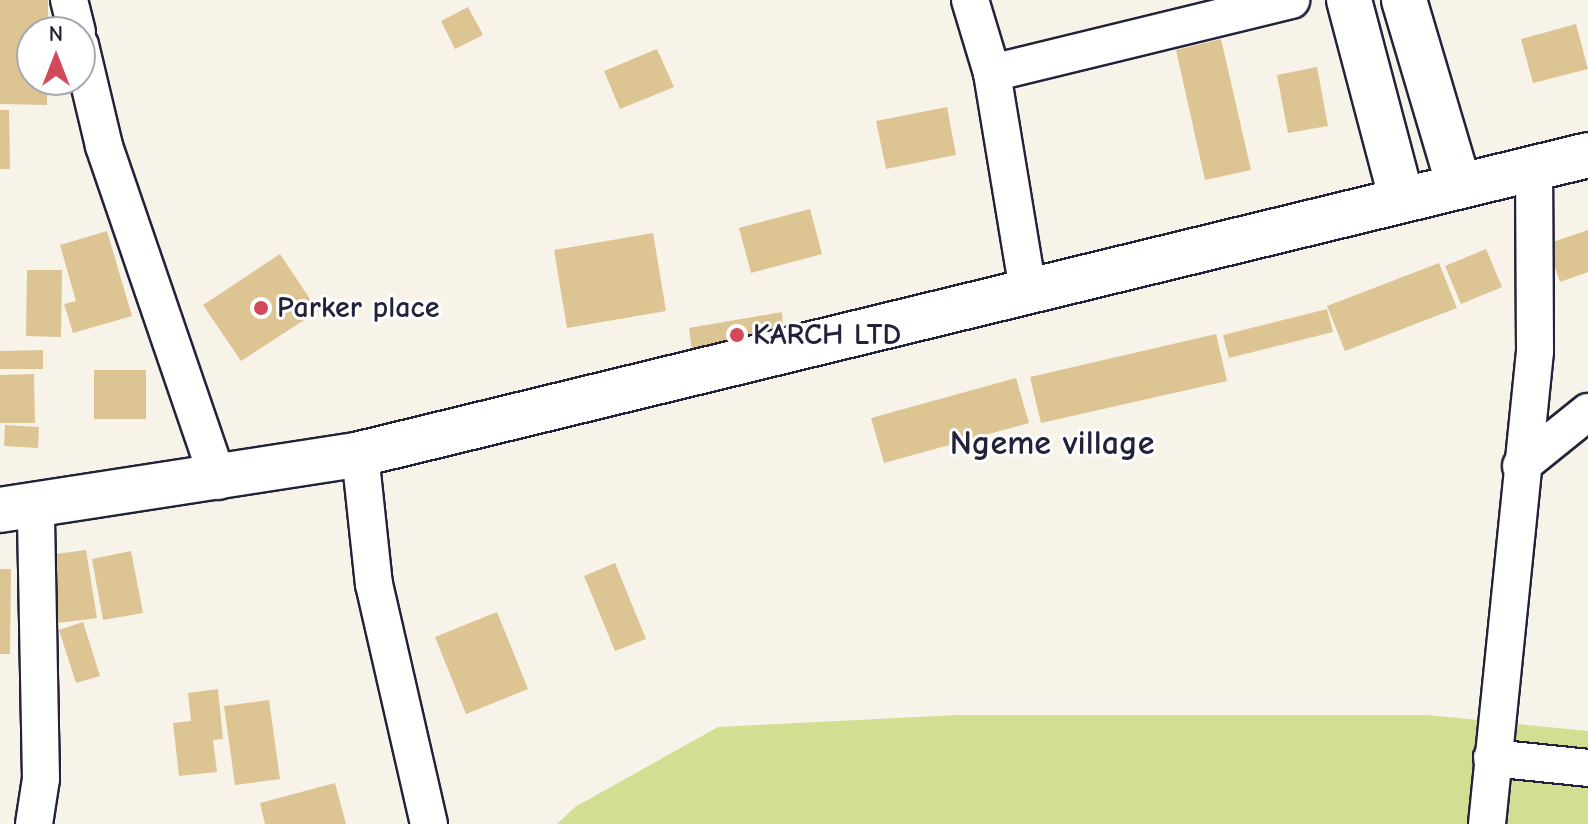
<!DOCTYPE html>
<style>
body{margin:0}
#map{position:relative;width:1588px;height:824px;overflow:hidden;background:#f8f3e9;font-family:"Comic Neue",sans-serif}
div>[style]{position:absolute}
.green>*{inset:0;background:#d2df92}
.building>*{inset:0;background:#ddc493}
.roads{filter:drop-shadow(2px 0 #22223b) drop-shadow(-2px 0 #22223b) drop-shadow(0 2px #22223b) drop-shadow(0 -2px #22223b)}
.minor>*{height:36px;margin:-18px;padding:0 18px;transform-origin:18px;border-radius:18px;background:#fff}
.major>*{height:44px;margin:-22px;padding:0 22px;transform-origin:22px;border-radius:22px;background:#fff}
.highway>*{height:44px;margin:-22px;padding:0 22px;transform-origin:22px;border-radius:22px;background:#fff}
.dots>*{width:22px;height:22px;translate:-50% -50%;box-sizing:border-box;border:4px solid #fff;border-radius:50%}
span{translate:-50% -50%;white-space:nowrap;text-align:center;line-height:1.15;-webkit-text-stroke:6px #fff;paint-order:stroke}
.poi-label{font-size:30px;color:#22223b;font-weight:700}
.left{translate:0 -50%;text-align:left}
.quarter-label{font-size:34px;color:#22223b;font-weight:700}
.north{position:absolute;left:16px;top:16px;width:80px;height:80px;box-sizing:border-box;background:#fff;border:2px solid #a7a7b1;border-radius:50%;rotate:0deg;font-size:22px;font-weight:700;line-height:32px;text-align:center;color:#22223b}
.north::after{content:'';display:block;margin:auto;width:28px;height:36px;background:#d1495b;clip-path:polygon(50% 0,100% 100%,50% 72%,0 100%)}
</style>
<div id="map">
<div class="green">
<div style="clip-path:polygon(958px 715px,1427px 715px,1588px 731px,1588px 824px,557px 824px,575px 807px,718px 727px)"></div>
</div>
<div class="building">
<div style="clip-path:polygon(0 0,48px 0,48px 32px,32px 32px,32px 80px,47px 80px,47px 105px,0 104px)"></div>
<div style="clip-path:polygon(468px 7px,483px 35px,455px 49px,441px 21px)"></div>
<div style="clip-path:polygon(1576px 24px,1588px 69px,1533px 83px,1521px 39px)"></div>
<div style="clip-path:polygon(1221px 39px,1251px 170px,1205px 180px,1176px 50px)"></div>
<div style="clip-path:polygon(657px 49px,674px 87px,620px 109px,604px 71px)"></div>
<div style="clip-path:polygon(1317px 67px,1328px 126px,1288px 133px,1277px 75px)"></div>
<div style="clip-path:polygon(947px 107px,956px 155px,886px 169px,876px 121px)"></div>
<div style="clip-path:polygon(0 110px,9px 110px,10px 169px,0 169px)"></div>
<div style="clip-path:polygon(810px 209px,822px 254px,751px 273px,739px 228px)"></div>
<div style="clip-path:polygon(1588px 230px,1588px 272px,1560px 282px,1547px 244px)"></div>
<div style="clip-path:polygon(107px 231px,132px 316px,73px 333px,64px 304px,76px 301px,60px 245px)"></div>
<div style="clip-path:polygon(653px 233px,666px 311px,567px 328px,554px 250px)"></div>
<div style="clip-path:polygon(1486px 249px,1502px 287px,1461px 304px,1445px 266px)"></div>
<div style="clip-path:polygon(280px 254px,318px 311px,241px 361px,203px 305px)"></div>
<div style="clip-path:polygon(1439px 263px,1457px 308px,1345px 351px,1327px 306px)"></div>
<div style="clip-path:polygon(27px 270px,62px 270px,61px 337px,26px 336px)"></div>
<div style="clip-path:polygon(1327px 309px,1333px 332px,1229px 358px,1223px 335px)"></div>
<div style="clip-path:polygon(782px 312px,784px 341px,693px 359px,689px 328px)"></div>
<div style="clip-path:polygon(1216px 334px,1227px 381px,1041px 423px,1030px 377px)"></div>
<div style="clip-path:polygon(43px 350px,43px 369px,0 369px,0 351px)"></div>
<div style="clip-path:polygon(94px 370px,146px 370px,146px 419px,94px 419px)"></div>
<div style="clip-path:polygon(34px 374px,35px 423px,0 423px,0 375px)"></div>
<div style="clip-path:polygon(1016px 378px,1029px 423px,884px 463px,871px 418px)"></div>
<div style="clip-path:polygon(5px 425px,39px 427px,38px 448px,4px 446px)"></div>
<div style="clip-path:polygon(86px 550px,97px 618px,58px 623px,48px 555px)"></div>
<div style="clip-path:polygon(131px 551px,143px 613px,103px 620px,92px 559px)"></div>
<div style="clip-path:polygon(615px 563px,646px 639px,615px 651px,584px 576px)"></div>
<div style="clip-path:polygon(0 569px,11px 569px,10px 654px,0 654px)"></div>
<div style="clip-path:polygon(497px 612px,528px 689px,466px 714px,435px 637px)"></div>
<div style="clip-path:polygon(83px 622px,100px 676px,76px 683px,59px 630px)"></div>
<div style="clip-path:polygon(218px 689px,223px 739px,213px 740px,217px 772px,179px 776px,173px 723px,191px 721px,188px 693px)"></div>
<div style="clip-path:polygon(269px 700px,280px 779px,235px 785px,224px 706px)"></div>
<div style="clip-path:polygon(335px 783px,346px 824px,265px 824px,260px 803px)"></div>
</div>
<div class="roads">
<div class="minor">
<div style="left:69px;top:0;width:33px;rotate:76deg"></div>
<div style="left:970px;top:0;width:76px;rotate:73.2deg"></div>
<div style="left:992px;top:73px;width:221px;rotate:80.6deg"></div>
<div style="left:80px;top:45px;width:104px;rotate:76.6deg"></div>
<div style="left:104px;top:146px;width:354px;rotate:71.1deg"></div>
<div style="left:992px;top:73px;width:308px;rotate:-13.7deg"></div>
<div style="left:360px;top:454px;width:131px;rotate:83.9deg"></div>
<div style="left:374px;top:584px;width:246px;rotate:77.1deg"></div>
<div style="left:1521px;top:466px;width:86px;rotate:-38.9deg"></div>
<div style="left:1492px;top:758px;width:97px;rotate:5.9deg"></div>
<div style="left:34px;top:824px;width:46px;rotate:-81.2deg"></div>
<div style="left:41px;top:779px;width:271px;rotate:-91.1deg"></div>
<div style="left:1487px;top:824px;width:475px;rotate:-84.2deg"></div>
<div style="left:1535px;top:351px;width:183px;rotate:-90.3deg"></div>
</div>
<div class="major">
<div style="left:1349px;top:0;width:207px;rotate:75.2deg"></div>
<div style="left:1404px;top:0;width:194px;rotate:73.5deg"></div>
</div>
<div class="highway">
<div style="left:0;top:510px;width:364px;rotate:-8.8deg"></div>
<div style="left:360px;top:454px;width:1264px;rotate:-13.68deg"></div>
</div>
</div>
<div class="dots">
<div style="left:261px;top:308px;background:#d1495b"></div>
<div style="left:737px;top:335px;background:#d1495b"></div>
</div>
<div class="poi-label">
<span class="left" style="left:277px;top:308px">Parker place</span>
<span class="left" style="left:753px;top:335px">KARCH LTD</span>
</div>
<div class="quarter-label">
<span style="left:1052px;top:444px">Ngeme village</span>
</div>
<div class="north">N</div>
</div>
